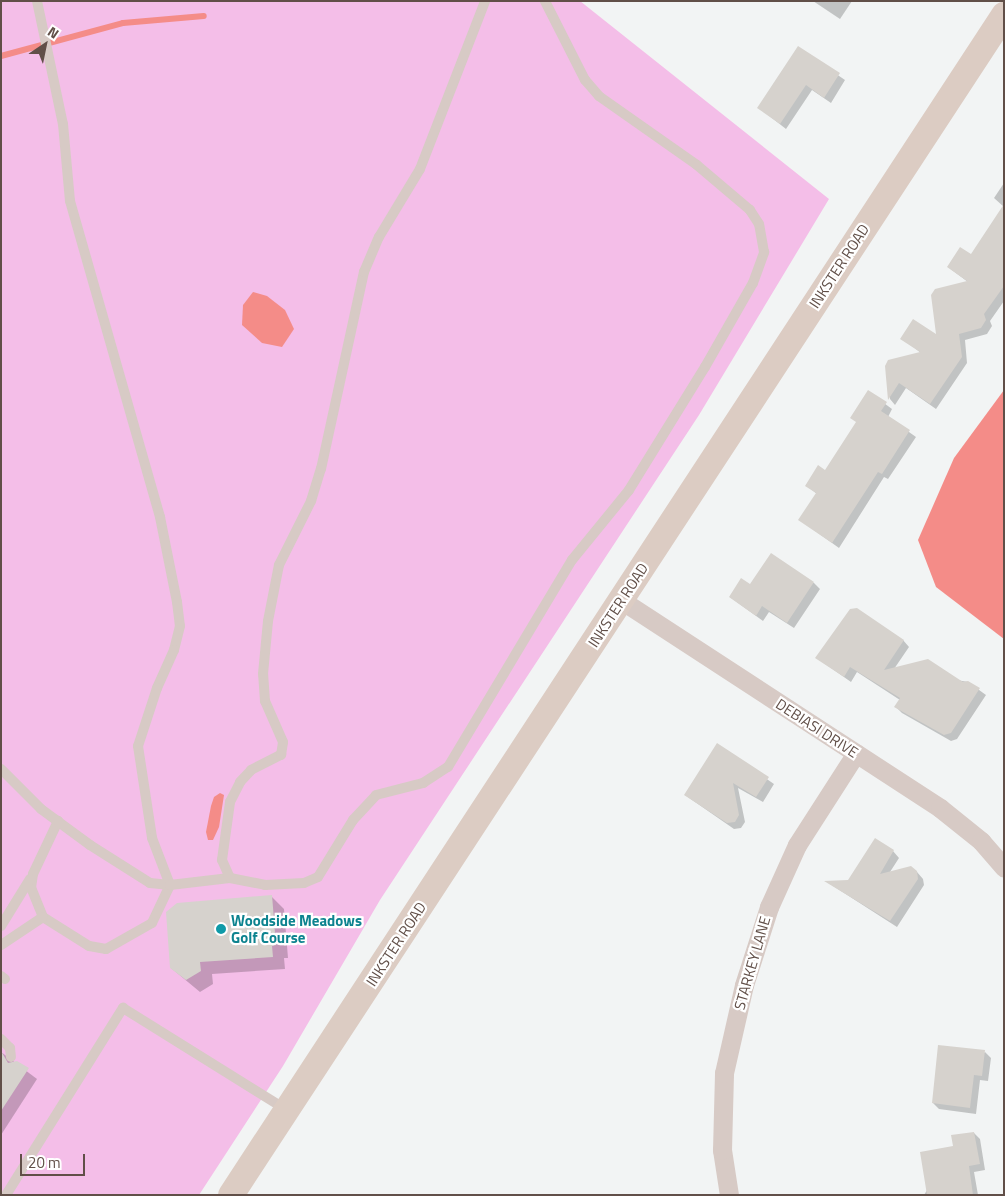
<!DOCTYPE html>
<style>
body{margin:0}
#map{position:relative;width:1005px;height:1196px;overflow:hidden;background:#f2f4f4;font-family:"Titillium Web",sans-serif}
div>[style]{position:absolute}
.green>*{inset:0;background:#f4bee8}
.water>*{inset:0;background:#f48c88}
.shadow>*{inset:0;background:#0003}
.stream>*{height:6px;margin:-3px;padding:0 3px;transform-origin:3px;border-radius:3px;background:#f48c88}
.building>*{inset:0;background:#d6d2cd}
.lane>*{height:10px;margin:-5px;padding:0 5px;transform-origin:5px;border-radius:5px;background:#d7cac5}
.street>*{height:19px;margin:-9.5px;padding:0 9.5px;transform-origin:9.5px;border-radius:9.5px;background:#d7cac5}
.secondary>*{height:26px;margin:-13px;padding:0 13px;transform-origin:13px;border-radius:13px;background:#dcccc3}
.dots>*{width:14px;height:14px;translate:-50% -50%;box-sizing:border-box;border:2px solid #fff;border-radius:50%}
span{translate:-50% -50%;white-space:nowrap;text-align:center;line-height:1.15;-webkit-text-stroke:4.5px #fff;paint-order:stroke}
.street-label{font-size:15px;color:#614f48}
.culture-label{font-size:15px;color:#0d838f;font-weight:700}
.left{translate:0 -50%;text-align:left}
.frame{position:absolute;inset:0;border:2px solid #614f48;pointer-events:none}
.north{position:absolute;left:20px;top:20px;width:50px;height:50px;-webkit-text-stroke:4px #fff;paint-order:stroke;rotate:34deg;font-size:14px;font-weight:700;line-height:20px;text-align:center;color:#614f48}
.north::after{content:'';display:block;margin:auto;width:18px;height:22px;background:#614f48;clip-path:polygon(50% 0,100% 100%,50% 72%,0 100%)}
.scale{position:absolute;left:20px;top:1154px;width:65px;height:22px;box-sizing:border-box;border:2px solid #614f48;border-top:0;padding-left:6px;font-size:15px;line-height:18px;white-space:nowrap;color:#614f48;-webkit-text-stroke:4px #fff;paint-order:stroke}
</style>
<div id="map">
<div class="green">
<div style="clip-path:polygon(1px 1px,580px 1px,829px 199px,699px 415px,380px 900px,283px 1066px,199px 1195px,1px 1195px)"></div>
</div>
<div class="water">
<div style="clip-path:polygon(253px 292px,267px 296px,285px 310px,294px 329px,282px 347px,262px 343px,242px 325px,243px 305px)"></div>
<div style="clip-path:polygon(1004px 390px,1004px 639px,936px 587px,918px 540px,954px 458px)"></div>
<div style="clip-path:polygon(220px 793px,224px 795px,219px 827px,213px 840px,208px 840px,206px 832px,211px 806px,214px 797px)"></div>
</div>
<div class="shadow">
<div style="clip-path:polygon(813px 1px,852px 1px,840px 19px)"></div>
<div style="clip-path:polygon(798px 48px,845px 80px,831px 103px,812px 90px,786px 129px,759px 108px)"></div>
<div style="clip-path:polygon(1004px 183px,1004px 301px,990px 321px,992px 326px,987px 334px,965px 340px,967px 363px,936px 409px,906px 388px,895px 405px,890px 399px,886px 367px,921px 353px,902px 338px,938px 336px,968px 282px,948px 267px,971px 256px,1004px 207px,994px 198px)"></div>
<div style="clip-path:polygon(869px 392px,892px 409px,888px 417px,916px 437px,888px 479px,884px 477px,839px 548px,800px 520px,817px 494px,806px 485px,825px 472px,857px 423px)"></div>
<div style="clip-path:polygon(814px 583px,820px 589px,794px 628px,769px 612px,763px 621px,730px 597px,750px 586px)"></div>
<div style="clip-path:polygon(903px 640px,909px 647px,894px 669px,968px 682px,986px 695px,957px 739px,951px 741px,902px 713px,896px 707px,900px 700px,857px 672px,851px 682px,817px 658px)"></div>
<div style="clip-path:polygon(718px 745px,774px 784px,763px 802px,738px 788px,745px 822px,741px 828px,734px 829px,685px 795px)"></div>
<div style="clip-path:polygon(893px 851px,899px 858px,890px 872px,917px 872px,923px 879px,924px 885px,897px 927px,827px 882px,848px 881px)"></div>
<div style="clip-path:polygon(271px 896px,284px 909px,288px 958px,284px 958px,285px 969px,212px 974px,213px 984px,200px 992px,171px 968px)"></div>
<div style="clip-path:polygon(1px 1052px,37px 1079px,1px 1135px)"></div>
<div style="clip-path:polygon(985px 1052px,991px 1058px,988px 1081px,980px 1080px,976px 1114px,939px 1109px,933px 1103px)"></div>
<div style="clip-path:polygon(974px 1133px,980px 1139px,985px 1170px,974px 1172px,978px 1195px,924px 1195px,954px 1147px)"></div>
</div>
<div class="stream">
<div style="left:1px;top:56px;width:126px;rotate:-15.1deg"></div>
<div style="left:123px;top:23px;width:81px;rotate:-4.9deg"></div>
</div>
<div class="building">
<div style="clip-path:polygon(798px 46px,840px 73px,824px 98px,806px 85px,780px 124px,757px 108px)"></div>
<div style="clip-path:polygon(1004px 204px,1004px 286px,984px 314px,986px 320px,981px 328px,959px 334px,962px 357px,930px 404px,899px 383px,888px 400px,885px 366px,888px 360px,920px 352px,900px 339px,913px 319px,936px 334px,931px 295px,935px 289px,967px 281px,947px 267px,960px 247px,971px 254px)"></div>
<div style="clip-path:polygon(868px 390px,887px 402px,881px 411px,910px 430px,882px 474px,878px 472px,832px 543px,798px 520px,816px 493px,805px 486px,818px 465px,825px 470px,856px 422px,850px 418px)"></div>
<div style="clip-path:polygon(771px 553px,814px 582px,787px 623px,762px 606px,756px 616px,729px 597px,741px 578px,750px 584px)"></div>
<div style="clip-path:polygon(857px 608px,904px 640px,884px 670px,928px 659px,963px 682px,968px 681px,980px 688px,951px 733px,944px 735px,894px 707px,900px 698px,850px 667px,844px 677px,815px 658px,850px 609px)"></div>
<div style="clip-path:polygon(717px 743px,769px 777px,756px 797px,733px 783px,739px 815px,735px 822px,727px 823px,684px 795px)"></div>
<div style="clip-path:polygon(875px 838px,894px 850px,880px 874px,911px 866px,917px 871px,918px 879px,890px 921px,824px 881px,848px 880px)"></div>
<div style="clip-path:polygon(272px 895px,276px 945px,272px 946px,273px 957px,200px 962px,201px 971px,186px 980px,170px 968px,166px 912px,177px 903px)"></div>
<div style="clip-path:polygon(938px 1045px,985px 1050px,982px 1076px,974px 1075px,970px 1108px,932px 1103px)"></div>
<div style="clip-path:polygon(1px 1051px,8px 1063px,17px 1061px,29px 1068px,1px 1111px)"></div>
<div style="clip-path:polygon(974px 1132px,980px 1164px,969px 1166px,973px 1195px,927px 1195px,920px 1152px,953px 1146px,951px 1135px)"></div>
</div>
<div class="lane">
<div style="left:37px;top:1px;width:126px;rotate:78.1deg"></div>
<div style="left:63px;top:124px;width:77px;rotate:84.8deg"></div>
<div style="left:70px;top:201px;width:329px;rotate:74.1deg"></div>
<div style="left:160px;top:517px;width:87px;rotate:78.7deg"></div>
<div style="left:177px;top:602px;width:24px;rotate:83deg"></div>
<div style="left:180px;top:626px;width:25px;rotate:104deg"></div>
<div style="left:174px;top:650px;width:42px;rotate:114.1deg"></div>
<div style="left:157px;top:688px;width:61px;rotate:108.1deg"></div>
<div style="left:138px;top:746px;width:93px;rotate:81.3deg"></div>
<div style="left:152px;top:838px;width:50px;rotate:69deg"></div>
<div style="left:170px;top:885px;width:42px;rotate:115.3deg"></div>
<div style="left:152px;top:923px;width:53px;rotate:150.5deg"></div>
<div style="left:106px;top:949px;width:17px;rotate:-170deg"></div>
<div style="left:89px;top:946px;width:54px;rotate:-147.8deg"></div>
<div style="left:43px;top:917px;width:31px;rotate:-112deg"></div>
<div style="left:31px;top:888px;width:14px;rotate:-82deg"></div>
<div style="left:33px;top:874px;width:59px;rotate:-64.7deg"></div>
<div style="left:1px;top:769px;width:57px;rotate:45deg"></div>
<div style="left:41px;top:809px;width:61px;rotate:36.3deg"></div>
<div style="left:90px;top:845px;width:71px;rotate:32.3deg"></div>
<div style="left:150px;top:883px;width:20px;rotate:6deg"></div>
<div style="left:170px;top:885px;width:60px;rotate:-6.7deg"></div>
<div style="left:230px;top:878px;width:36px;rotate:11deg"></div>
<div style="left:265px;top:885px;width:39px;rotate:-3deg"></div>
<div style="left:304px;top:883px;width:15px;rotate:-23deg"></div>
<div style="left:318px;top:877px;width:67px;rotate:-58.4deg"></div>
<div style="left:353px;top:820px;width:34px;rotate:-47deg"></div>
<div style="left:376px;top:795px;width:49px;rotate:-14.3deg"></div>
<div style="left:423px;top:783px;width:30px;rotate:-33deg"></div>
<div style="left:448px;top:767px;width:241px;rotate:-59.1deg"></div>
<div style="left:572px;top:560px;width:90px;rotate:-50.8deg"></div>
<div style="left:629px;top:490px;width:145px;rotate:-58.3deg"></div>
<div style="left:705px;top:367px;width:97px;rotate:-60.3deg"></div>
<div style="left:753px;top:283px;width:33px;rotate:-70deg"></div>
<div style="left:764px;top:252px;width:28px;rotate:-100deg"></div>
<div style="left:759px;top:224px;width:17px;rotate:-123deg"></div>
<div style="left:750px;top:210px;width:70px;rotate:-139.7deg"></div>
<div style="left:697px;top:165px;width:120px;rotate:-144.9deg"></div>
<div style="left:599px;top:96px;width:21px;rotate:-131deg"></div>
<div style="left:585px;top:80px;width:89px;rotate:-116.9deg"></div>
<div style="left:230px;top:878px;width:20px;rotate:-114deg"></div>
<div style="left:222px;top:860px;width:59px;rotate:-82.1deg"></div>
<div style="left:230px;top:802px;width:22px;rotate:-63deg"></div>
<div style="left:240px;top:782px;width:16px;rotate:-47deg"></div>
<div style="left:251px;top:770px;width:34px;rotate:-27deg"></div>
<div style="left:281px;top:755px;width:13px;rotate:-81deg"></div>
<div style="left:283px;top:742px;width:45px;rotate:-113.7deg"></div>
<div style="left:265px;top:701px;width:27px;rotate:-94deg"></div>
<div style="left:263px;top:674px;width:53px;rotate:-84.6deg"></div>
<div style="left:268px;top:621px;width:57px;rotate:-78.9deg"></div>
<div style="left:279px;top:565px;width:72px;rotate:-63.4deg"></div>
<div style="left:311px;top:501px;width:34px;rotate:-73deg"></div>
<div style="left:321px;top:469px;width:202px;rotate:-77.7deg"></div>
<div style="left:364px;top:272px;width:38px;rotate:-67deg"></div>
<div style="left:379px;top:237px;width:79px;rotate:-58.9deg"></div>
<div style="left:420px;top:169px;width:180px;rotate:-68.8deg"></div>
<div style="left:1px;top:926px;width:55px;rotate:-58.3deg"></div>
<div style="left:1px;top:945px;width:50px;rotate:-33.7deg"></div>
<div style="left:1px;top:976px;width:5px;rotate:37deg"></div>
<div style="left:1px;top:1039px;width:13px;rotate:45deg"></div>
<div style="left:10px;top:1048px;width:9px;rotate:84deg"></div>
<div style="left:6px;top:1195px;width:221px;rotate:-58deg"></div>
<div style="left:123px;top:1008px;width:193px;rotate:31.9deg"></div>
</div>
<div class="street">
<div style="left:621px;top:600px;width:381px;rotate:33.1deg"></div>
<div style="left:940px;top:808px;width:53px;rotate:38.8deg"></div>
<div style="left:981px;top:841px;width:35px;rotate:49deg"></div>
<div style="left:729px;top:1195px;width:46px;rotate:-98.8deg"></div>
<div style="left:722px;top:1150px;width:77px;rotate:-88.5deg"></div>
<div style="left:724px;top:1073px;width:90px;rotate:-77.2deg"></div>
<div style="left:744px;top:985px;width:82px;rotate:-72.2deg"></div>
<div style="left:769px;top:907px;width:68px;rotate:-65.7deg"></div>
<div style="left:797px;top:845px;width:109px;rotate:-57.3deg"></div>
</div>
<div class="secondary">
<div style="left:231px;top:1195px;width:1411px;rotate:-56.77deg"></div>
</div>
<div class="dots">
<div style="left:221px;top:929px;background:#0f9aa8"></div>
</div>
<div class="street-label">
<span style="left:839px;top:266px;rotate:-57deg">INKSTER ROAD</span>
<span style="left:618px;top:605px;rotate:-57deg">INKSTER ROAD</span>
<span style="left:817px;top:728px;rotate:33deg">DEBIASI DRIVE</span>
<span style="left:396px;top:944px;rotate:-57deg">INKSTER ROAD</span>
<span style="left:752px;top:963px;rotate:-74deg">STARKEY LANE</span>
</div>
<div class="culture-label">
<span class="left" style="left:231px;top:929px">Woodside Meadows<br>Golf Course</span>
</div>
<div class="frame"></div>
<div class="north">N</div>
<div class="scale">20 m</div>
</div>
